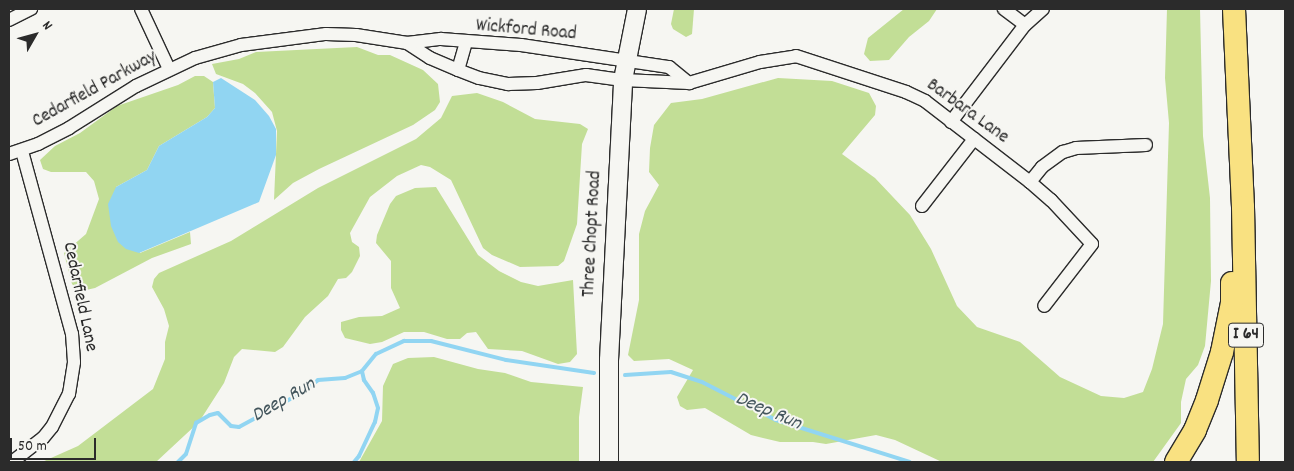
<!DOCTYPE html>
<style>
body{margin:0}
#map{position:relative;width:1294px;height:471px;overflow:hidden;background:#f6f6f2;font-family:Dekko,sans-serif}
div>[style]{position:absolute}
.green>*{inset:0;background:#c2de96}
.water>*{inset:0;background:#91d5f2}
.stream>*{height:4px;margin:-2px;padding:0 2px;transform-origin:2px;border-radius:2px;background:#91d5f2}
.roads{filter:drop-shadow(1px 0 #2b2b2b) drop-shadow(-1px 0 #2b2b2b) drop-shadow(0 1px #2b2b2b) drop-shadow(0 -1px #2b2b2b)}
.street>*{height:12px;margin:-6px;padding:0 6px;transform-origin:6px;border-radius:6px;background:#f6f6f2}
.secondary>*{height:18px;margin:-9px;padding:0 9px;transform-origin:9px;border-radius:9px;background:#f6f6f2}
.highway>*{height:22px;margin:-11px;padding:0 11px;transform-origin:11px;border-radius:11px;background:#f9e181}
span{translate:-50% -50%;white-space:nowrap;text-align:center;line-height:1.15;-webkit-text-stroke:4px #f6f6f2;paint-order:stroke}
.shield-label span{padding:1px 4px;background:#f6f6f2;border:1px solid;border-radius:4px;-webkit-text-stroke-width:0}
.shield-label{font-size:18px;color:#2b2b2b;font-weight:700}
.street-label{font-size:19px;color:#2b2b2b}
.water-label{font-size:20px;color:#44565d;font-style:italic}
.frame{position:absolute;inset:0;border:10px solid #2b2b2b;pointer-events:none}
.north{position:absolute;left:10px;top:10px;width:50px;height:50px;-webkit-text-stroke:4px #f6f6f2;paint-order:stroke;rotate:52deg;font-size:14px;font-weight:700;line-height:20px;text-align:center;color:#2b2b2b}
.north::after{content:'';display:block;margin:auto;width:18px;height:22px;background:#2b2b2b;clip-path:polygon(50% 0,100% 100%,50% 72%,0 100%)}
.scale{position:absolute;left:10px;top:438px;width:86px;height:22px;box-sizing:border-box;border:2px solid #2b2b2b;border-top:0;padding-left:6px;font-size:15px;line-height:18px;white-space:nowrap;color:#2b2b2b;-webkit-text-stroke:4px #f6f6f2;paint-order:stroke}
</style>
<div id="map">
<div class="green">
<div style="clip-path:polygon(674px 9px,694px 9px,692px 34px,686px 37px,673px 29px,671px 24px)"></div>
<div style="clip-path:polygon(904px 9px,937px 9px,929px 21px,909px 37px,889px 60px,870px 61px,864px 54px,868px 38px)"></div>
<div style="clip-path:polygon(1167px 9px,1200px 9px,1203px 136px,1210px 198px,1211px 281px,1205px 346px,1198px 365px,1186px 379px,1181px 402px,1181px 423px,1153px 462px,942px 462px,895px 440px,876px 435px,826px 444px,813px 442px,780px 442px,751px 435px,705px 408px,687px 410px,680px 406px,677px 397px,693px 370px,669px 359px,634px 361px,628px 355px,639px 300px,639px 234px,645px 211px,659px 185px,649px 172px,650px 148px,654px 125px,671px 103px,702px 99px,778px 78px,832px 81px,869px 93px,876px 106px,875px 115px,842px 154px,875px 178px,910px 215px,931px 249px,957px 306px,977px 327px,1020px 342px,1060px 377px,1101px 396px,1124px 398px,1143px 392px,1152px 369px,1163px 324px,1169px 123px,1165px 78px)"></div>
<div style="clip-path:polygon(357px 47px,378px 55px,390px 55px,423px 70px,438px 84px,440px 102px,435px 110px,413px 125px,319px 169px,293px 183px,274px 200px,277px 131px,272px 112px,255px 93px,243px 84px,216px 74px,212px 64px,239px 59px,256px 52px)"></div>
<div style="clip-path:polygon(195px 76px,204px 76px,213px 82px,215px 108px,207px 117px,159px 146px,147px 170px,116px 187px,140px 253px,190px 232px,191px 244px,152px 258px,95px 288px,86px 290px,77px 289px,72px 284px,64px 253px,86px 234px,99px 199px,94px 181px,86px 172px,51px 172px,43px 169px,40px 160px,55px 146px,80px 133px,117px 106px,178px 85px)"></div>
<div style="clip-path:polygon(477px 93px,503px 102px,535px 119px,580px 124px,588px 129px,582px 144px,577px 224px,564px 261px,558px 266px,520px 267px,492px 255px,483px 248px,451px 180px,430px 167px,421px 165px,397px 176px,370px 197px,350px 233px,352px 242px,359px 247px,360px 256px,352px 272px,346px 278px,338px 279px,328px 296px,305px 317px,283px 347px,275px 352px,242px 349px,234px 357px,224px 383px,199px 422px,156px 462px,42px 462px,78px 446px,153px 389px,165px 359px,165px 342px,169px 326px,164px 309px,152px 287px,154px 279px,159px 273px,231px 241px,318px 188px,416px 139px,441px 118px,452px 96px)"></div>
<div style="clip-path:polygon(436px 187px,478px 255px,499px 271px,521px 282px,538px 286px,573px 280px,577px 354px,570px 362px,558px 364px,522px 351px,488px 349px,476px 332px,467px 333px,460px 339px,447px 339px,424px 332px,404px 332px,382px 342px,370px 344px,345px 338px,341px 330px,341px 322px,359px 317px,382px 316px,400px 308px,391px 288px,391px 261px,376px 243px,377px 235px,390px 204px,396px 196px,415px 188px)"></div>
<div style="clip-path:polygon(434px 357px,478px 369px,505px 373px,531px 382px,583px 387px,579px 417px,579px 462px,359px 462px,382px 421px,383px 386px,393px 364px,408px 358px)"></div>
</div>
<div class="water">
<div style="clip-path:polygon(221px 78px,255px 100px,269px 116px,276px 129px,276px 155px,259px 202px,139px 253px,126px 249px,118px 242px,111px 226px,108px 204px,116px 187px,147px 170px,159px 146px,207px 117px,215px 108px,213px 82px)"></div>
</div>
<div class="stream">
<div style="left:625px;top:375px;width:46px;rotate:-3.7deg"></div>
<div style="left:671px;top:372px;width:33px;rotate:18deg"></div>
<div style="left:702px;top:382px;width:83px;rotate:27.2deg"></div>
<div style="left:776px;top:420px;width:140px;rotate:17.4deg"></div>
<div style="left:178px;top:462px;width:11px;rotate:-45deg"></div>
<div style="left:186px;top:454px;width:33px;rotate:-72deg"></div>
<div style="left:196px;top:423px;width:16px;rotate:-30deg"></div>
<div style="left:210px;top:415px;width:8px;rotate:-14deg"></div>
<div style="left:218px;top:413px;width:18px;rotate:45deg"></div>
<div style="left:231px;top:426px;width:8px;rotate:7deg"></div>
<div style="left:239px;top:427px;width:71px;rotate:-28.7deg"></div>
<div style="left:301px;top:393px;width:21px;rotate:-37deg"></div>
<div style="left:318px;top:380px;width:27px;rotate:-4deg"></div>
<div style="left:345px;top:378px;width:18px;rotate:-22deg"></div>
<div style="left:362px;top:371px;width:22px;rotate:-51deg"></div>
<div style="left:376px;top:354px;width:31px;rotate:-25deg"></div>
<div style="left:404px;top:341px;width:27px"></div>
<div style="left:431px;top:341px;width:77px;rotate:14.2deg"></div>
<div style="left:506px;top:360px;width:89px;rotate:8.4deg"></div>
<div style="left:354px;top:462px;width:8px;rotate:-50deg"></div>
<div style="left:359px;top:456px;width:38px;rotate:-65deg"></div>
<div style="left:375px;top:422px;width:14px;rotate:-78deg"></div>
<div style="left:378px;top:408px;width:16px;rotate:-108deg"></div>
<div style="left:373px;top:393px;width:16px;rotate:-125deg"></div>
<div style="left:364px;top:380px;width:9px;rotate:-103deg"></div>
</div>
<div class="roads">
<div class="street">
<div style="left:141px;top:9px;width:66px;rotate:65deg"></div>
<div style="left:1004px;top:9px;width:26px;rotate:37deg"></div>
<div style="left:9px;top:20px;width:25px;rotate:-27deg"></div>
<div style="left:407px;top:43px;width:27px;rotate:33deg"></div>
<div style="left:430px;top:58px;width:30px;rotate:23deg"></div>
<div style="left:458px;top:70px;width:22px;rotate:21deg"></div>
<div style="left:479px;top:78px;width:30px;rotate:12deg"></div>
<div style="left:508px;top:84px;width:29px;rotate:-2deg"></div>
<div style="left:537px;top:83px;width:50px;rotate:-9.3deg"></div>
<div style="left:586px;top:75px;width:37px;rotate:8deg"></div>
<div style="left:623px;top:80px;width:66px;rotate:2.6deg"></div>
<div style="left:689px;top:83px;width:74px;rotate:-16.5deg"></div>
<div style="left:760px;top:62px;width:36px;rotate:-9deg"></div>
<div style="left:796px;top:56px;width:116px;rotate:18.1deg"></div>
<div style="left:906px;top:92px;width:21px;rotate:25deg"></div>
<div style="left:925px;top:101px;width:133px;rotate:37.6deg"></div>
<div style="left:1030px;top:182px;width:28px;rotate:41deg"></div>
<div style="left:1051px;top:200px;width:60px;rotate:47deg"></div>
<div style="left:1092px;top:244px;width:78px;rotate:127.7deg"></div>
<div style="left:458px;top:70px;width:29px;rotate:-74deg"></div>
<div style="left:951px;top:122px;width:122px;rotate:-52.7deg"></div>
<div style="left:1025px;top:25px;width:24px;rotate:-42deg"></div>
<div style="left:9px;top:154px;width:31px;rotate:-19deg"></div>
<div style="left:38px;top:144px;width:35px;rotate:-27deg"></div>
<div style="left:69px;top:128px;width:79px;rotate:-32.1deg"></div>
<div style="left:136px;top:86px;width:65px;rotate:-25.4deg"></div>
<div style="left:195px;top:58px;width:48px;rotate:-15.8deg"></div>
<div style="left:241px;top:45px;width:86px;rotate:-7.4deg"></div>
<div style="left:326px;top:34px;width:30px;rotate:2deg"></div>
<div style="left:356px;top:35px;width:52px;rotate:8.9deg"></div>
<div style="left:407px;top:43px;width:34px;rotate:-7deg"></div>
<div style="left:441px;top:39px;width:80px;rotate:4.3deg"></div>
<div style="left:521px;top:45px;width:150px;rotate:8.5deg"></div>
<div style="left:669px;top:67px;width:26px;rotate:39deg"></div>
<div style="left:1030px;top:182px;width:19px;rotate:-51deg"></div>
<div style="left:1042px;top:167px;width:26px;rotate:-36deg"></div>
<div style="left:1063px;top:152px;width:14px;rotate:-17deg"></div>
<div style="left:1076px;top:148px;width:70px;rotate:-2.5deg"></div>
<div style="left:922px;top:206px;width:85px;rotate:-52.2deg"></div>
<div style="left:12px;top:462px;width:39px;rotate:-38deg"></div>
<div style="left:43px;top:438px;width:14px;rotate:-51deg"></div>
<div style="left:52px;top:427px;width:37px;rotate:-63deg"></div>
<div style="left:69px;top:394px;width:32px;rotate:-81deg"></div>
<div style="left:74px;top:362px;width:28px;rotate:-94deg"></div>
<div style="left:72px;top:334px;width:190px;rotate:-105.3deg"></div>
</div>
<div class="secondary">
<div style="left:609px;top:462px;width:102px;rotate:-90deg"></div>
<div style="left:609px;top:360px;width:280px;rotate:-87.1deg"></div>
<div style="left:623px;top:80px;width:72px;rotate:-78.8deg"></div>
</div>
<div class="highway">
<div style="left:1234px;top:9px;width:198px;rotate:87.4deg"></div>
<div style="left:1243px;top:207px;width:255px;rotate:88.9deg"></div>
<div style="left:1176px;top:462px;width:37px;rotate:-59deg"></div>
<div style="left:1195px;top:430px;width:32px;rotate:-68deg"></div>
<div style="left:1207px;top:400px;width:50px;rotate:-72.6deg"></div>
<div style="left:1222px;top:352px;width:50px;rotate:-78.5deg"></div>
<div style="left:1232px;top:303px;width:20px;rotate:-90deg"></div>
</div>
</div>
<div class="shield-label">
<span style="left:1246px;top:335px">I 64</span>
</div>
<div class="street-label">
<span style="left:526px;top:31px;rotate:5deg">Wickford Road</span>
<span style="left:95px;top:90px;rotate:-29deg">Cedarfield Parkway</span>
<span style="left:967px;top:112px;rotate:36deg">Barbara Lane</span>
<span style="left:593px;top:234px;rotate:-87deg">Three Chopt Road</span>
<span style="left:79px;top:297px;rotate:78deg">Cedarfield Lane</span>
</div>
<div class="water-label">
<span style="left:284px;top:401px;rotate:-30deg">Deep Run</span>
<span style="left:768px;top:412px;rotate:23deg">Deep Run</span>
</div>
<div class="frame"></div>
<div class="north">N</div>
<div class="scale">50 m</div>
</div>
